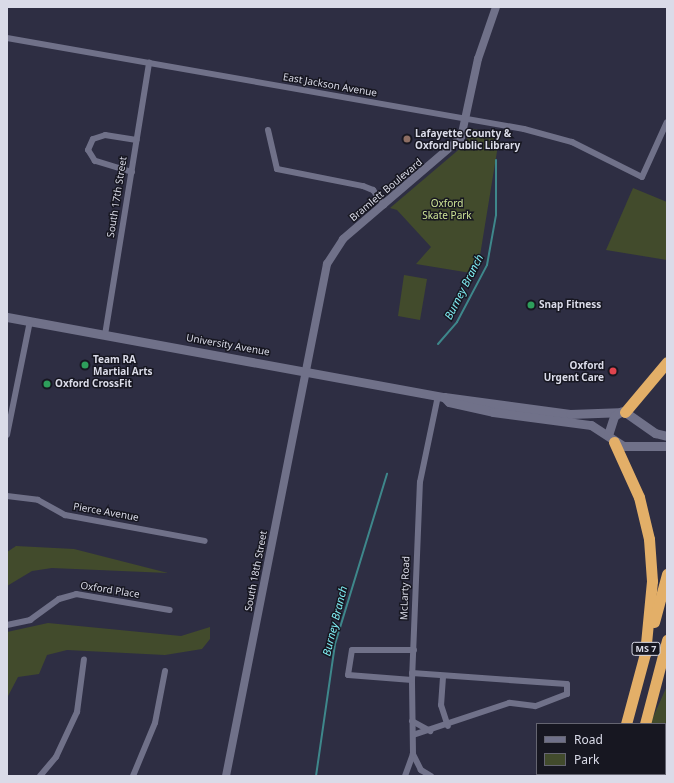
<!DOCTYPE html>
<style>
body{margin:0}
#map{position:relative;width:674px;height:783px;overflow:hidden;background:#2e2e43;font-family:"Noto Sans",sans-serif}
div>[style]{position:absolute}
.green>*{inset:0;background:#424b2c}
.stream>*{height:2px;margin:-1px;padding:0 1px;transform-origin:1px;border-radius:1px;background:#3e878b}
.minor>*{height:6px;margin:-3px;padding:0 3px;transform-origin:3px;border-radius:3px;background:#707189}
.tertiary>*{height:8px;margin:-4px;padding:0 4px;transform-origin:4px;border-radius:4px;background:#707189}
.secondary>*{height:9px;margin:-4.5px;padding:0 4.5px;transform-origin:4.5px;border-radius:4.5px;background:#707189}
.motorway>*{height:11px;margin:-5.5px;padding:0 5.5px;transform-origin:5.5px;border-radius:5.5px;background:#e3af68}
.dots>*{width:11px;height:11px;translate:-50% -50%;box-sizing:border-box;border:2px solid #171721;border-radius:50%}
span{translate:-50% -50%;white-space:nowrap;text-align:center;line-height:1.15;-webkit-text-stroke:3px #171721;paint-order:stroke}
.shield-label span{padding:1px 3px;background:#171721;border:1px solid;border-radius:3px;-webkit-text-stroke-width:0}
.shield-label{font-size:9px;color:#dadbe8;font-weight:700}
.street-label{font-size:10px;color:#dadbe8}
.poi-label{font-size:10px;color:#dadbe8;font-weight:700}
.left{translate:0 -50%;text-align:left}
.right{translate:-100% -50%;text-align:right}
.park-label{font-size:10px;color:#cde396}
.water-label{font-size:11px;color:#7fedf3;font-style:italic}
.frame{position:absolute;inset:0;border:8px solid #dadbe8;pointer-events:none}
.legend{position:absolute;left:536px;top:723px;width:130px;height:52px;box-sizing:border-box;background:#171721;border:1px solid #656571;margin:0;padding:5px 7px;list-style:none;font-size:12px;color:#dadbe8}
.legend li{display:flex;align-items:center;gap:8px;height:20px}
.legend b{width:20px;border:1px solid #656571}
</style>
<div id="map">
<div class="green">
<div style="clip-path:polygon(472px 129px,500px 133px,477px 274px,416px 264px,431px 247px,397px 210px,390px 208px,463px 146px)"></div>
<div style="clip-path:polygon(633px 188px,667px 202px,667px 260px,606px 250px)"></div>
<div style="clip-path:polygon(404px 275px,427px 279px,420px 320px,398px 316px)"></div>
<div style="clip-path:polygon(16px 546px,74px 549px,168px 573px,52px 568px,32px 571px,7px 586px,7px 552px)"></div>
<div style="clip-path:polygon(48px 623px,181px 636px,210px 627px,210px 639px,202px 649px,165px 655px,67px 650px,47px 655px,39px 674px,18px 677px,7px 698px,7px 632px)"></div>
<div style="clip-path:polygon(667px 686px,667px 755px,665px 756px,665px 724px,650px 724px)"></div>
</div>
<div class="stream">
<div style="left:438px;top:344px;width:29px;rotate:-49deg"></div>
<div style="left:457px;top:322px;width:64px;rotate:-62.2deg"></div>
<div style="left:487px;top:265px;width:51px;rotate:-79.8deg"></div>
<div style="left:496px;top:215px;width:55px;rotate:-90deg"></div>
<div style="left:316px;top:776px;width:133px;rotate:-81.8deg"></div>
<div style="left:335px;top:644px;width:178px;rotate:-73deg"></div>
</div>
<div class="minor">
<div style="left:7px;top:38px;width:525px;rotate:9.98deg"></div>
<div style="left:524px;top:129px;width:50px;rotate:15.2deg"></div>
<div style="left:572px;top:142px;width:78px;rotate:26.6deg"></div>
<div style="left:642px;top:177px;width:60px;rotate:-65.6deg"></div>
<div style="left:268px;top:130px;width:40px;rotate:77deg"></div>
<div style="left:277px;top:169px;width:88px;rotate:11.2deg"></div>
<div style="left:363px;top:186px;width:11px;rotate:22deg"></div>
<div style="left:373px;top:190px;width:19px;rotate:54deg"></div>
<div style="left:132px;top:172px;width:39px;rotate:-163deg"></div>
<div style="left:95px;top:161px;width:13px;rotate:-122deg"></div>
<div style="left:88px;top:150px;width:12px;rotate:-66deg"></div>
<div style="left:93px;top:139px;width:13px;rotate:-18deg"></div>
<div style="left:105px;top:135px;width:32px;rotate:9deg"></div>
<div style="left:105px;top:335px;width:276px;rotate:-80.8deg"></div>
<div style="left:7px;top:435px;width:116px;rotate:-78.6deg"></div>
<div style="left:7px;top:496px;width:31px;rotate:7deg"></div>
<div style="left:38px;top:500px;width:31px;rotate:29deg"></div>
<div style="left:65px;top:515px;width:142px;rotate:10.5deg"></div>
<div style="left:7px;top:625px;width:24px;rotate:-12deg"></div>
<div style="left:30px;top:620px;width:36px;rotate:-36deg"></div>
<div style="left:59px;top:599px;width:18px;rotate:-16deg"></div>
<div style="left:76px;top:594px;width:95px;rotate:9.7deg"></div>
<div style="left:412px;top:673px;width:155px;rotate:4.1deg"></div>
<div style="left:567px;top:684px;width:10px;rotate:90deg"></div>
<div style="left:567px;top:694px;width:34px;rotate:159deg"></div>
<div style="left:535px;top:706px;width:26px;rotate:-173deg"></div>
<div style="left:509px;top:703px;width:101px;rotate:161.6deg"></div>
<div style="left:443px;top:677px;width:28px;rotate:94deg"></div>
<div style="left:441px;top:705px;width:22px;rotate:72deg"></div>
<div style="left:412px;top:680px;width:64px;rotate:-175.5deg"></div>
<div style="left:348px;top:675px;width:25px;rotate:-81deg"></div>
<div style="left:352px;top:650px;width:62px"></div>
<div style="left:412px;top:721px;width:21px;rotate:29deg"></div>
<div style="left:40px;top:776px;width:25px;rotate:-50deg"></div>
<div style="left:56px;top:757px;width:50px;rotate:-65deg"></div>
<div style="left:77px;top:712px;width:53px;rotate:-82.5deg"></div>
<div style="left:133px;top:776px;width:57px;rotate:-67.5deg"></div>
<div style="left:155px;top:723px;width:53px;rotate:-79.1deg"></div>
<div style="left:405px;top:776px;width:23px;rotate:-70deg"></div>
<div style="left:431px;top:776px;width:12px;rotate:-149deg"></div>
<div style="left:421px;top:770px;width:18px;rotate:-117deg"></div>
<div style="left:413px;top:754px;width:74px;rotate:-90.8deg"></div>
<div style="left:412px;top:680px;width:198px;rotate:-87.7deg"></div>
<div style="left:420px;top:482px;width:88px;rotate:-78.2deg"></div>
</div>
<div class="tertiary">
<div style="left:226px;top:776px;width:522px;rotate:-78.84deg"></div>
<div style="left:327px;top:264px;width:30px;rotate:-57deg"></div>
<div style="left:343px;top:239px;width:155px;rotate:-40.6deg"></div>
<div style="left:461px;top:138px;width:81px;rotate:-77.9deg"></div>
<div style="left:478px;top:59px;width:55px;rotate:-70.9deg"></div>
</div>
<div class="secondary">
<div style="left:7px;top:317px;width:444px;rotate:10.4deg"></div>
<div style="left:444px;top:397px;width:127px;rotate:7.7deg"></div>
<div style="left:570px;top:414px;width:55px;rotate:-2.1deg"></div>
<div style="left:625px;top:412px;width:37px;rotate:35deg"></div>
<div style="left:655px;top:433px;width:12px;rotate:14deg"></div>
<div style="left:444px;top:397px;width:7px;rotate:45deg"></div>
<div style="left:449px;top:402px;width:45px;rotate:12.8deg"></div>
<div style="left:493px;top:412px;width:99px;rotate:7.6deg"></div>
<div style="left:591px;top:425px;width:38px;rotate:33deg"></div>
<div style="left:623px;top:446px;width:44px"></div>
<div style="left:608px;top:435px;width:20px;rotate:-72deg"></div>
<div style="left:614px;top:416px;width:9px;rotate:-32deg"></div>
</div>
<div class="motorway">
<div style="left:625px;top:412px;width:65px;rotate:-50deg"></div>
<div style="left:614px;top:442px;width:60px;rotate:65.6deg"></div>
<div style="left:639px;top:497px;width:43px;rotate:76.6deg"></div>
<div style="left:649px;top:539px;width:42px;rotate:85.9deg"></div>
<div style="left:652px;top:581px;width:73px;rotate:95.5deg"></div>
<div style="left:654px;top:622px;width:50px;rotate:-74.8deg"></div>
<div style="left:626px;top:724px;width:81px;rotate:-74.9deg"></div>
<div style="left:645px;top:724px;width:87px;rotate:-75.3deg"></div>
<div style="left:611px;top:776px;width:2px;rotate:-63deg"></div>
<div style="left:630px;top:776px;width:2px;rotate:-63deg"></div>
</div>
<div class="dots">
<div style="left:407px;top:139px;background:#8d6e63"></div>
<div style="left:531px;top:305px;background:#2e9e5b"></div>
<div style="left:85px;top:365px;background:#2e9e5b"></div>
<div style="left:613px;top:371px;background:#e0444e"></div>
<div style="left:47px;top:384px;background:#2e9e5b"></div>
</div>
<div class="shield-label">
<span style="left:646px;top:649px">MS 7</span>
</div>
<div class="street-label">
<span style="left:330px;top:85px;rotate:10deg">East Jackson Avenue</span>
<span style="left:386px;top:190px;rotate:-40deg">Bramlett Boulevard</span>
<span style="left:117px;top:197px;rotate:-81deg">South 17th Street</span>
<span style="left:228px;top:345px;rotate:10deg">University Avenue</span>
<span style="left:106px;top:512px;rotate:10deg">Pierce Avenue</span>
<span style="left:256px;top:571px;rotate:-79deg">South 18th Street</span>
<span style="left:405px;top:588px;rotate:-88deg">McLarty Road</span>
<span style="left:110px;top:590px;rotate:9deg">Oxford Place</span>
</div>
<div class="poi-label">
<span class="left" style="left:415px;top:139px">Lafayette County &amp;<br>Oxford Public Library</span>
<span class="left" style="left:539px;top:305px">Snap Fitness</span>
<span class="left" style="left:93px;top:365px">Team RA<br>Martial Arts</span>
<span class="right" style="left:604px;top:371px">Oxford<br>Urgent Care</span>
<span class="left" style="left:55px;top:384px">Oxford CrossFit</span>
</div>
<div class="park-label">
<span style="left:447px;top:209px">Oxford<br>Skate Park</span>
</div>
<div class="water-label">
<span style="left:464px;top:287px;rotate:-63deg">Burney Branch</span>
<span style="left:335px;top:621px;rotate:-76deg">Burney Branch</span>
</div>
<div class="frame"></div>
<ul class="legend">
<li><b style="height:5px;background:#707189"></b>Road</li>
<li><b style="height:11px;background:#424b2c"></b>Park</li>
</ul>
</div>
